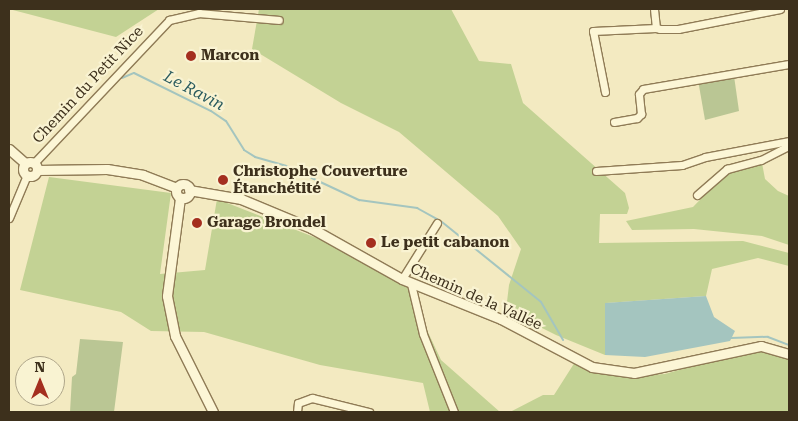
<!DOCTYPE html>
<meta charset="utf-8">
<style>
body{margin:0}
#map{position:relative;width:798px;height:421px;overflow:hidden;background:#f3eac1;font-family:"Roboto Serif",serif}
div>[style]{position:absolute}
.green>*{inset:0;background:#c3d294}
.cemetery>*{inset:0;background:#bac694}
.water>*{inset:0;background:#a4c5bf}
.stream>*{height:2px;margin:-1px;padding:0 1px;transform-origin:1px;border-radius:1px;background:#a4c5bf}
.roads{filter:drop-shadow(1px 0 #8f7b56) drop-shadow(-1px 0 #8f7b56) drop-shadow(0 1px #8f7b56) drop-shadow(0 -1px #8f7b56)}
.minor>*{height:7px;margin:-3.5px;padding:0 3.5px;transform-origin:3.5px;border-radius:3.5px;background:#fcf6d6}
.tertiary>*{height:9px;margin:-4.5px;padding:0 4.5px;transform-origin:4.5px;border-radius:4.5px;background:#fcf6d6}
.tertiary>.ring{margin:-4.5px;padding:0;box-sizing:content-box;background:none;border:9px solid #fcf6d6;border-radius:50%}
.dots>*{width:14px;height:14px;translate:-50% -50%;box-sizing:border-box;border:2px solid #f9f3d2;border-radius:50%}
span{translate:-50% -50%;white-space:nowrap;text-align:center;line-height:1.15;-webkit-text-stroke:4.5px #f9f3d2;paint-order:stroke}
.poi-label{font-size:15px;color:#3d301c;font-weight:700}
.left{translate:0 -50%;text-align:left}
.street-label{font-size:15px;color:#3d301c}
.water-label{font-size:16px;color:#2a5b5e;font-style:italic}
.frame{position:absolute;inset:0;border:10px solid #3d301c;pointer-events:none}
.north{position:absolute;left:15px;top:356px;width:50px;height:50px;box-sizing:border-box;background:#f9f3d2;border:1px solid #aea589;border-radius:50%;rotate:0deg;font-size:14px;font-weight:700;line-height:20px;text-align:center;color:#3d301c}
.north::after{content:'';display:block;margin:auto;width:18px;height:22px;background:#a42f1f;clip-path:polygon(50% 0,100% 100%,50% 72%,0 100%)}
</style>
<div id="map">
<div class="green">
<div style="clip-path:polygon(9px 9px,159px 9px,116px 37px)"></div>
<div style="clip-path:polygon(259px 9px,451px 9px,479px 61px,511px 64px,523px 103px,625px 193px,629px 208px,627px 214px,600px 214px,599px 243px,743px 241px,789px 253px,789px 266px,758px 258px,712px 269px,706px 296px,606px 303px,605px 355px,556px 335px,506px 310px,509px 285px,521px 249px,498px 216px,399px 132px,341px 103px,252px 49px)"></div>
<div style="clip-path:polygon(762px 163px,765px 179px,778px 191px,789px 196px,789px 245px,762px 236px,694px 229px,632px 230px,626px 221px,693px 207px,727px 172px)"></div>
<div style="clip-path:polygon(49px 177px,171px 193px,160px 274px,205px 270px,217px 199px,319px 239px,406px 285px,441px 360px,500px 412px,430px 412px,423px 383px,320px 365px,204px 332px,151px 331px,121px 312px,20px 290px)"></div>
<div style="clip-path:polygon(749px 350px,775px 351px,789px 358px,789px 412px,510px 412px,543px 395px,554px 395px,575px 362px,633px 376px,665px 374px)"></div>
</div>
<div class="cemetery">
<div style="clip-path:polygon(734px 76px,739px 111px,705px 120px,698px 80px)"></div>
<div style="clip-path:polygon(80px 339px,123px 342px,114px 412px,70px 412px,72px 377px,76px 374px)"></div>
</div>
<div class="water">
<div style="clip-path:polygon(706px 296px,714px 317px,735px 331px,730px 341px,645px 357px,605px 355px,605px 303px)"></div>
</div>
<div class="stream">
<div style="left:122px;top:78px;width:13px;rotate:-23deg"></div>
<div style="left:134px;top:73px;width:86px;rotate:26.3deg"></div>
<div style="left:211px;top:111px;width:18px;rotate:34deg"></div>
<div style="left:226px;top:121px;width:34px;rotate:58deg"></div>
<div style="left:244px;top:150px;width:13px;rotate:32deg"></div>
<div style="left:255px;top:157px;width:32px;rotate:16deg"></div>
<div style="left:286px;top:166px;width:81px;rotate:25deg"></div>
<div style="left:359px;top:200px;width:59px;rotate:7.9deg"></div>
<div style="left:417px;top:208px;width:23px;rotate:29deg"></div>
<div style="left:442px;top:222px;width:127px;rotate:38.9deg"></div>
<div style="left:541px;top:302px;width:44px;rotate:59.9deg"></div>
<div style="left:731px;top:338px;width:37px;rotate:-2deg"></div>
<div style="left:768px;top:337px;width:22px;rotate:21deg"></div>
</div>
<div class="roads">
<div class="minor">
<div style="left:654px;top:9px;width:19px;rotate:84deg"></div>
<div style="left:656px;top:28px;width:4px;rotate:14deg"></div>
<div style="left:660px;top:29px;width:18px"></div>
<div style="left:678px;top:29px;width:104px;rotate:-11.1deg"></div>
<div style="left:605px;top:92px;width:62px;rotate:-101.1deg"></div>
<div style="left:593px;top:31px;width:63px;rotate:-2.7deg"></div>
<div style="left:614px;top:122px;width:23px;rotate:-10deg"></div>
<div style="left:637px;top:118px;width:6px;rotate:-45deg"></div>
<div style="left:641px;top:114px;width:20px;rotate:-96deg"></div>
<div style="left:639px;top:94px;width:6px;rotate:-51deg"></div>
<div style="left:643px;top:89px;width:148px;rotate:-9.7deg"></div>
<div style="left:34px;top:163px;width:197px;rotate:-46.6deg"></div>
<div style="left:169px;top:20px;width:31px;rotate:-13deg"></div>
<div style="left:199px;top:13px;width:80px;rotate:5deg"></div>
<div style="left:596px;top:171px;width:86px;rotate:-4deg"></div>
<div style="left:682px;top:165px;width:24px;rotate:-19deg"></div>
<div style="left:705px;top:157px;width:86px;rotate:-10.8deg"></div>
<div style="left:697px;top:195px;width:40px;rotate:-41deg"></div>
<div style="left:727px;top:169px;width:35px;rotate:-15deg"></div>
<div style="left:761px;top:160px;width:31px;rotate:-27deg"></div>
<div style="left:9px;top:218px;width:47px;rotate:-67.3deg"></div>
<div style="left:402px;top:279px;width:66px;rotate:-58deg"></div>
<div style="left:411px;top:284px;width:51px;rotate:76.5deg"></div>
<div style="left:423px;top:334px;width:84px;rotate:68.3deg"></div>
<div style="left:297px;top:412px;width:9px;rotate:-84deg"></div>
<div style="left:298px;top:403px;width:15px;rotate:-20deg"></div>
<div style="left:312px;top:398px;width:59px;rotate:13.8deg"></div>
</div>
<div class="tertiary">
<div style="left:9px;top:149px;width:21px;rotate:41deg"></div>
<div class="ring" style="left:23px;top:162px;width:5px;height:5px"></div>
<div style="left:37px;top:170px;width:70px;rotate:-0.8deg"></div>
<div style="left:107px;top:169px;width:36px;rotate:9deg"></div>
<div style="left:143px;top:175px;width:36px;rotate:21deg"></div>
<div class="ring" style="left:176px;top:184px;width:5px;height:5px"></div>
<div style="left:189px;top:190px;width:53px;rotate:9.8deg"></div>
<div style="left:241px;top:199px;width:76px;rotate:22.5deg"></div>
<div style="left:311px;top:228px;width:104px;rotate:29.3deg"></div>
<div style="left:402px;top:279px;width:107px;rotate:22deg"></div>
<div style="left:501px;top:319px;width:103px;rotate:27.8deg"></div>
<div style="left:592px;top:367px;width:42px;rotate:8.1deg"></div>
<div style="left:634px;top:373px;width:130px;rotate:-12deg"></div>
<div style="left:761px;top:346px;width:29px;rotate:16deg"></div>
<div style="left:180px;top:198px;width:99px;rotate:97.6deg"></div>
<div style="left:167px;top:296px;width:41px;rotate:78.7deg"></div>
<div style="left:175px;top:336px;width:85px;rotate:63.4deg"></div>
</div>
</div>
<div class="dots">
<div style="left:191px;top:56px;background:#a42f1f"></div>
<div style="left:223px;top:180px;background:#a42f1f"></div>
<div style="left:197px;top:223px;background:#a42f1f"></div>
<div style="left:371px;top:243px;background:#a42f1f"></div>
</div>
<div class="poi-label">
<span class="left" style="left:201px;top:56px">Marcon</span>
<span class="left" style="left:233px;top:180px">Christophe Couverture<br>Étanchétité</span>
<span class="left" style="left:207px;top:223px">Garage Brondel</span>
<span class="left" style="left:381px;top:243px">Le petit cabanon</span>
</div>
<div class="street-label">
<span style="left:88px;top:85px;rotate:-47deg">Chemin du Petit Nice</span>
<span style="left:476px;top:297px;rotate:24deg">Chemin de la Vallée</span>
</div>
<div class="water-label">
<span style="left:194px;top:91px;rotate:28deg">Le Ravin</span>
</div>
<div class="frame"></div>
<div class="north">N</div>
</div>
